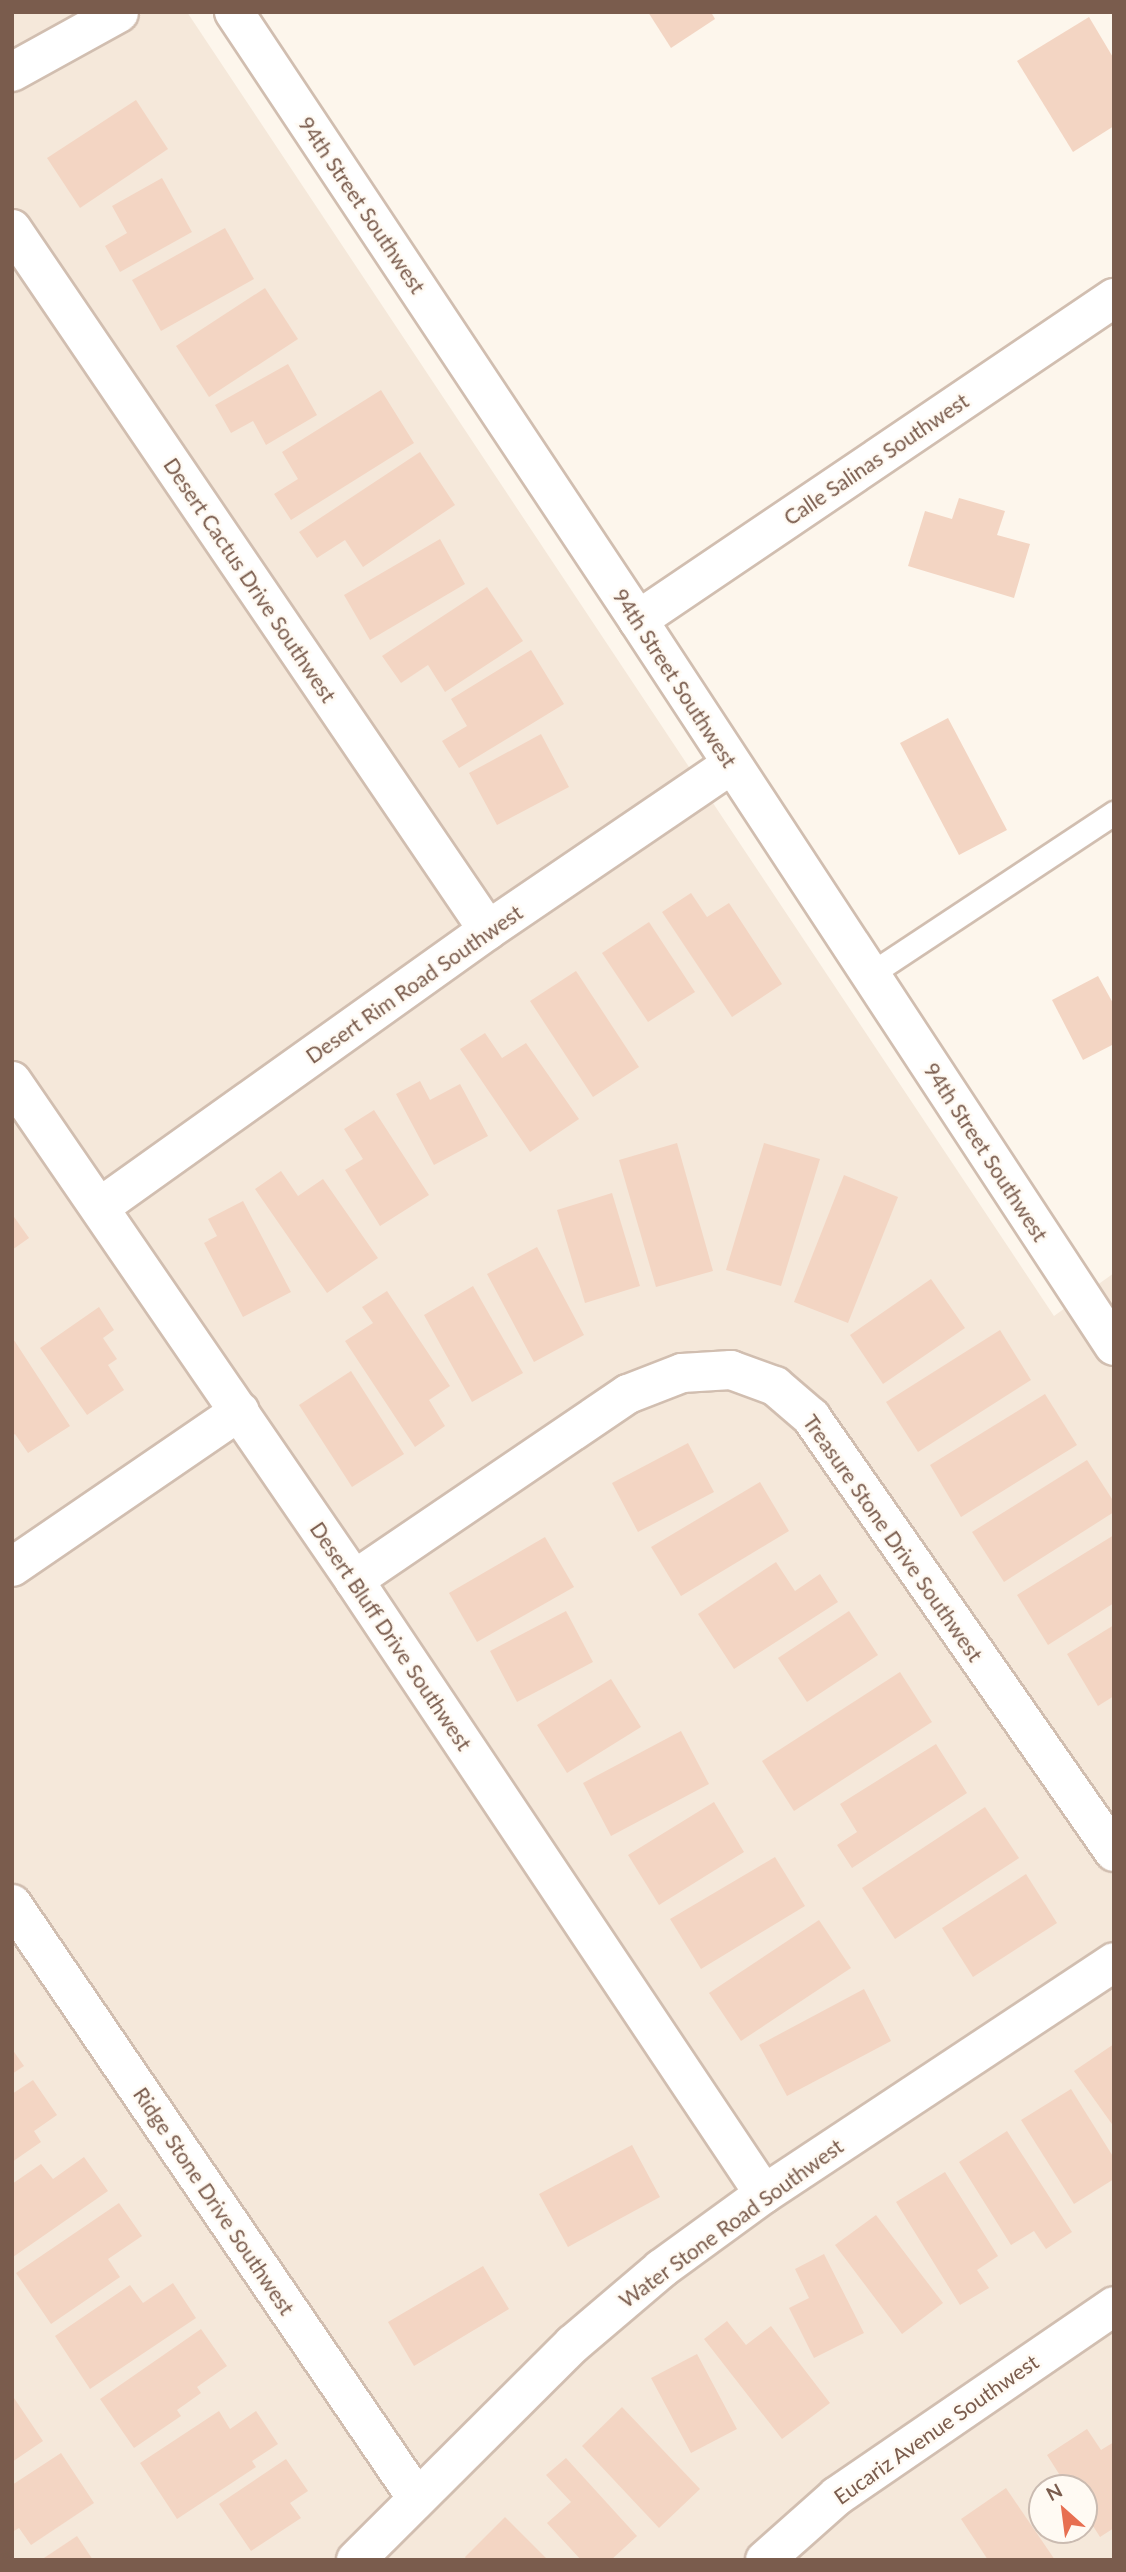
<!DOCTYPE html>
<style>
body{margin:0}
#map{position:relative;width:1126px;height:2572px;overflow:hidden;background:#fdf6ec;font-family:Lato,sans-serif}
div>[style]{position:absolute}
.residential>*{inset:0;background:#f5e8da}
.building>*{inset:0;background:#f3d5c3}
.roads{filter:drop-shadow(2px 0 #d1beb0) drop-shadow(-2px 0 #d1beb0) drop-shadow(0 2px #d1beb0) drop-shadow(0 -2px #d1beb0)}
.service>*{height:23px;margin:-11.5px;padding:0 11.5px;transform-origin:11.5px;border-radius:11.5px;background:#fff}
.minor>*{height:38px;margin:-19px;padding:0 19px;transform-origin:19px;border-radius:19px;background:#fff}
.tertiary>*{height:38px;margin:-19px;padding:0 19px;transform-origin:19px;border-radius:19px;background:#fff}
span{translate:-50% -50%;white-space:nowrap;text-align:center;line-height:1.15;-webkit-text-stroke:5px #fffaf3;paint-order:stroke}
.street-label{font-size:21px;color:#7a5c4d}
.frame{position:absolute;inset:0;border:14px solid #7a5c4d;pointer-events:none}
.north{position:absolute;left:1028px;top:2474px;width:70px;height:70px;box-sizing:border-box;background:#fffaf3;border:2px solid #cabbb1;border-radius:50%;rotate:332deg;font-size:19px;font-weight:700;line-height:28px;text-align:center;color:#7a5c4d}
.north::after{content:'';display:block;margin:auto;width:24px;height:32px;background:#e76f51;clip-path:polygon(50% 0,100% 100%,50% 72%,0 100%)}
</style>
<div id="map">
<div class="residential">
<div style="clip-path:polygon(evenodd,12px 12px,187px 12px,1054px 1316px,1114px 1273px,1114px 2560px,12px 2560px,12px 12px,1042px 2488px,1084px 2488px,1084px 2530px,1042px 2530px,1042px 2488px)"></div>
</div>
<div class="building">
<div style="clip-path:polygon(648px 12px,711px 12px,715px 19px,671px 48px)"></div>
<div style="clip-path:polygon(1089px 17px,1114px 59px,1114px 126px,1073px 152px,1017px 61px)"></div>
<div style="clip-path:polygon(136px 100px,168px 149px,80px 208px,47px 158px)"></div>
<div style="clip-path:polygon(162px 178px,192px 232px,120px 272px,105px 246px,127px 233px,112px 206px)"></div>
<div style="clip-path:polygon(225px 228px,254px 279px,161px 331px,132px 280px)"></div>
<div style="clip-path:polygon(265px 288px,298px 339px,209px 397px,176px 346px)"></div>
<div style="clip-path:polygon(288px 364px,317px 415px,266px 445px,253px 421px,231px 433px,215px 405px)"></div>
<div style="clip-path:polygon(381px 390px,414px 443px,291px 520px,274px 494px,298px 479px,282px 452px)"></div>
<div style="clip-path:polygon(420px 452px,455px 505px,363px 567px,345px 540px,317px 558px,299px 532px)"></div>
<div style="clip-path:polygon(959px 498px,1005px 511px,997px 535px,1030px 544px,1014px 598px,908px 566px,925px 511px,952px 519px)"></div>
<div style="clip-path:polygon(440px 539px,465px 584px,370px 640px,344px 595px)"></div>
<div style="clip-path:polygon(487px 587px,523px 641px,445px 692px,428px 665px,401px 683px,382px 656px)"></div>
<div style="clip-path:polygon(531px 650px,564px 704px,459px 768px,442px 741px,467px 726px,451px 699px)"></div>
<div style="clip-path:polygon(948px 718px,1007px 830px,959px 855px,900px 743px)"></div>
<div style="clip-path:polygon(541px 734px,569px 787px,497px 825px,469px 773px)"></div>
<div style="clip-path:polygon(691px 893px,707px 917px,729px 903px,782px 984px,732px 1017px,662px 912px)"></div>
<div style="clip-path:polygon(649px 922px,695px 992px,648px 1022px,602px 953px)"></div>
<div style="clip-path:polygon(576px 971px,639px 1067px,593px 1097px,530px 1001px)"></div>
<div style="clip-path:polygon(1098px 976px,1114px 1005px,1114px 1044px,1083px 1060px,1052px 1000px)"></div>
<div style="clip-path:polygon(485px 1033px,502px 1058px,526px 1043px,579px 1119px,530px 1152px,460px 1049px)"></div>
<div style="clip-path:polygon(420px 1081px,430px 1100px,460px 1084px,488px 1136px,434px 1165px,396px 1094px)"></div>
<div style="clip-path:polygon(374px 1110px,429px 1195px,380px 1226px,345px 1170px,363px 1159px,344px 1129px)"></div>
<div style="clip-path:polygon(677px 1143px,713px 1271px,656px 1287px,619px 1160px)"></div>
<div style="clip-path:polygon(764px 1143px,820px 1159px,781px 1286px,726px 1270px)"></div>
<div style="clip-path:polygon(281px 1171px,298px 1196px,323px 1179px,378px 1258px,327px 1293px,255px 1189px)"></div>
<div style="clip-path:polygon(844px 1175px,898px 1197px,848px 1323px,794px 1302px)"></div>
<div style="clip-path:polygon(612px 1193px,640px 1286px,585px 1303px,557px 1210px)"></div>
<div style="clip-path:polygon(243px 1201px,291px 1292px,243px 1317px,204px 1243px,217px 1236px,208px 1219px)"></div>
<div style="clip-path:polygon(12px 1214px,29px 1238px,12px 1250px)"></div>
<div style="clip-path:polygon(537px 1247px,584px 1335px,534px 1362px,487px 1274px)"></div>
<div style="clip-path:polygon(931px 1279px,965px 1328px,883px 1384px,850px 1335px)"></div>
<div style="clip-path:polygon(473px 1286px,523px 1373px,472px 1402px,424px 1315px)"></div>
<div style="clip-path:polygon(387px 1291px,450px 1386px,429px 1400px,445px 1426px,415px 1447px,345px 1341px,373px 1323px,362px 1307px)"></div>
<div style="clip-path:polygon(99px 1307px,114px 1330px,103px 1338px,117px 1359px,108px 1365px,124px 1390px,87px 1415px,40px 1348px)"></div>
<div style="clip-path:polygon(1000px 1330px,1031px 1380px,918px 1452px,886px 1402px)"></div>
<div style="clip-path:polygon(12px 1337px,70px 1426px,28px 1453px,15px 1434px,12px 1436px)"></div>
<div style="clip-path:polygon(351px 1371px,404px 1454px,352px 1487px,299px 1405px)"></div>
<div style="clip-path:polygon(1045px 1394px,1077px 1445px,961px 1517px,930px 1465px)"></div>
<div style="clip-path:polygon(688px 1443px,714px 1492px,638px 1532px,612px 1483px)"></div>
<div style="clip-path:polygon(1087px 1460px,1114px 1502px,1114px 1512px,1004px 1582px,972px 1532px)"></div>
<div style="clip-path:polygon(760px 1482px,789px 1531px,681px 1596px,651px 1547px)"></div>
<div style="clip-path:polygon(1114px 1535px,1114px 1603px,1048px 1645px,1017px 1595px)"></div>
<div style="clip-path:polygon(545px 1537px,574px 1587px,477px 1642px,449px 1593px)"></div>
<div style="clip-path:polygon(776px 1562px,795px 1591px,820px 1574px,838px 1602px,734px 1669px,698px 1614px)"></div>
<div style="clip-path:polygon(566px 1611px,593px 1662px,517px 1702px,490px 1651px)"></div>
<div style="clip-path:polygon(849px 1611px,878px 1655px,807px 1702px,778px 1658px)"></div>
<div style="clip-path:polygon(1114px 1625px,1114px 1696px,1098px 1706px,1067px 1654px)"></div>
<div style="clip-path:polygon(900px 1672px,932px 1722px,794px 1811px,762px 1761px)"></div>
<div style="clip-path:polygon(611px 1679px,641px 1727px,567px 1773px,537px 1725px)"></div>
<div style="clip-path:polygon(681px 1731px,709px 1784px,611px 1836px,583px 1783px)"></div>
<div style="clip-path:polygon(936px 1744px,967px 1793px,852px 1868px,837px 1845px,857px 1832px,840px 1804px)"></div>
<div style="clip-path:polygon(714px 1802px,744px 1852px,659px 1905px,628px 1855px)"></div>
<div style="clip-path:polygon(985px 1807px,1019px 1858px,895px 1939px,862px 1888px)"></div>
<div style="clip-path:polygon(775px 1857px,805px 1906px,701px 1969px,670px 1919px)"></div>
<div style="clip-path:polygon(1026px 1874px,1057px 1923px,973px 1977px,942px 1928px)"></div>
<div style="clip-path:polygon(819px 1920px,851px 1968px,741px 2041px,709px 1993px)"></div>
<div style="clip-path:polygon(864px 1989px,891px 2041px,787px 2096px,759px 2045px)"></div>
<div style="clip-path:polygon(1114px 2044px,1114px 2127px,1074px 2071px)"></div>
<div style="clip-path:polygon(12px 2049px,24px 2066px,12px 2074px)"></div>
<div style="clip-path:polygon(33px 2080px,57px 2115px,34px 2131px,41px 2142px,12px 2162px,12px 2094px)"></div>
<div style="clip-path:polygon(1071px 2089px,1114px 2158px,1114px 2179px,1074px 2204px,1021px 2120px)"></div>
<div style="clip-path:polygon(1007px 2131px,1072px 2232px,1046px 2249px,1034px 2231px,1011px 2245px,959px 2162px)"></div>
<div style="clip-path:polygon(632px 2145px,660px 2197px,568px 2247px,539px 2194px)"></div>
<div style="clip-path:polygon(84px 2157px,108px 2191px,13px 2257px,12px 2184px,41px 2164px,53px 2179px)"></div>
<div style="clip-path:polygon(945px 2172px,998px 2256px,977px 2270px,989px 2288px,960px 2305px,896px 2202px)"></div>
<div style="clip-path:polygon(119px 2203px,142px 2236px,108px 2259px,120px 2277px,51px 2324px,16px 2273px)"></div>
<div style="clip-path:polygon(876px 2215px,943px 2303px,902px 2334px,835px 2245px)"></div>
<div style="clip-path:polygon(824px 2254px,864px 2333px,814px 2358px,789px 2308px,809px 2298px,795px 2269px)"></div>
<div style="clip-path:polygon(483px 2266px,509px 2309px,414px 2366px,388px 2322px)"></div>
<div style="clip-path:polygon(173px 2283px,196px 2318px,90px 2389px,55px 2336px,130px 2285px,143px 2303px)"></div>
<div style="clip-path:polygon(727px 2321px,746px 2345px,771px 2326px,830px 2403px,782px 2439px,704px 2339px)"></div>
<div style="clip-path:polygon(201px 2329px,227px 2366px,197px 2387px,201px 2393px,177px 2410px,181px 2416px,134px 2448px,100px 2399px)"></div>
<div style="clip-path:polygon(697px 2354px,737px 2429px,691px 2453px,651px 2378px)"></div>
<div style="clip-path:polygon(12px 2395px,43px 2441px,12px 2462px)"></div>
<div style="clip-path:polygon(622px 2407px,700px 2489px,659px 2528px,582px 2446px)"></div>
<div style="clip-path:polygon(219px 2411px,230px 2429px,256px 2411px,278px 2444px,252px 2461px,256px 2467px,177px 2519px,140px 2463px)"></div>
<div style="clip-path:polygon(1087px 2429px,1101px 2450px,1114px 2442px,1114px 2528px,1100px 2537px,1084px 2512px,1084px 2488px,1068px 2488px,1047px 2455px)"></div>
<div style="clip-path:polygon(61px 2453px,94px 2503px,31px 2545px,19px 2528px,12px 2532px,12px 2485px)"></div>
<div style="clip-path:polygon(566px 2458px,637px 2536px,611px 2560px,581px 2560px,547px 2523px,571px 2502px,546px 2475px)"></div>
<div style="clip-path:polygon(286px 2459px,308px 2491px,290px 2503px,301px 2518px,251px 2551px,219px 2504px)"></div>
<div style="clip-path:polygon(1006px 2488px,1055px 2560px,988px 2560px,961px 2519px)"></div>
<div style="clip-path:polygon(505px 2517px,548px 2560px,467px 2560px,465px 2557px)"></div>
<div style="clip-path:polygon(77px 2536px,93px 2560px,41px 2560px)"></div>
</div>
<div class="roads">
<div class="service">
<div style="left:869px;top:975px;width:294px;rotate:-33.5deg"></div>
</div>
<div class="minor">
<div style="left:234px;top:12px;width:730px;rotate:56.4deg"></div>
<div style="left:638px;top:620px;width:868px;rotate:56.75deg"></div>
<div style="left:12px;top:72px;width:122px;rotate:-28.9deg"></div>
<div style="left:12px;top:229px;width:847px;rotate:55.82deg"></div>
<div style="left:638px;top:620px;width:575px;rotate:-34.08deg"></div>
<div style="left:12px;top:1081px;width:605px;rotate:55.57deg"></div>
<div style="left:354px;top:1580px;width:738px;rotate:56.27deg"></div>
<div style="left:100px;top:1207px;width:477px;rotate:-35.5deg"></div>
<div style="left:488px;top:930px;width:294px;rotate:-34.2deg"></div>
<div style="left:12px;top:1567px;width:276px;rotate:-34.4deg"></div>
<div style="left:354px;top:1580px;width:331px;rotate:-34.2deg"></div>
<div style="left:628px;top:1394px;width:58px;rotate:-21.3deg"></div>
<div style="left:682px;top:1373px;width:49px;rotate:-3.5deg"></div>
<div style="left:731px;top:1370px;width:47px;rotate:20deg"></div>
<div style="left:775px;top:1386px;width:48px;rotate:40.7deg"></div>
<div style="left:811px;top:1417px;width:530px;rotate:55.14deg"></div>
<div style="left:12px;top:1904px;width:718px;rotate:55.73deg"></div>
<div style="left:356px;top:2560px;width:306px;rotate:-44.9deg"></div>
<div style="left:573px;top:2344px;width:116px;rotate:-40.4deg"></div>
<div style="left:661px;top:2269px;width:127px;rotate:-36.1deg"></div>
<div style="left:764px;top:2194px;width:420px;rotate:-33.5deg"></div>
</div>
<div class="tertiary">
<div style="left:765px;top:2560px;width:96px;rotate:-41.6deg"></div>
<div style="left:837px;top:2496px;width:336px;rotate:-34.4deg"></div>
</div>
</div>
<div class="street-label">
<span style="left:362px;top:205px;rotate:56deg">94th Street Southwest</span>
<span style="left:876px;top:459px;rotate:-34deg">Calle Salinas Southwest</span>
<span style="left:250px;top:580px;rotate:56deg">Desert Cactus Drive Southwest</span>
<span style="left:675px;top:678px;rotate:57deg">94th Street Southwest</span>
<span style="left:414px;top:984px;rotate:-35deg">Desert Rim Road Southwest</span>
<span style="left:986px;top:1152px;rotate:57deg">94th Street Southwest</span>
<span style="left:893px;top:1538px;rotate:55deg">Treasure Stone Drive Southwest</span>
<span style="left:391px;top:1636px;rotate:56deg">Desert Bluff Drive Southwest</span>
<span style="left:214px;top:2201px;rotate:56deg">Ridge Stone Drive Southwest</span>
<span style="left:731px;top:2223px;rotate:-36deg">Water Stone Road Southwest</span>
<span style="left:936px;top:2429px;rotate:-35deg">Eucariz Avenue Southwest</span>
</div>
<div class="frame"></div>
<div class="north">N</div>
</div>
